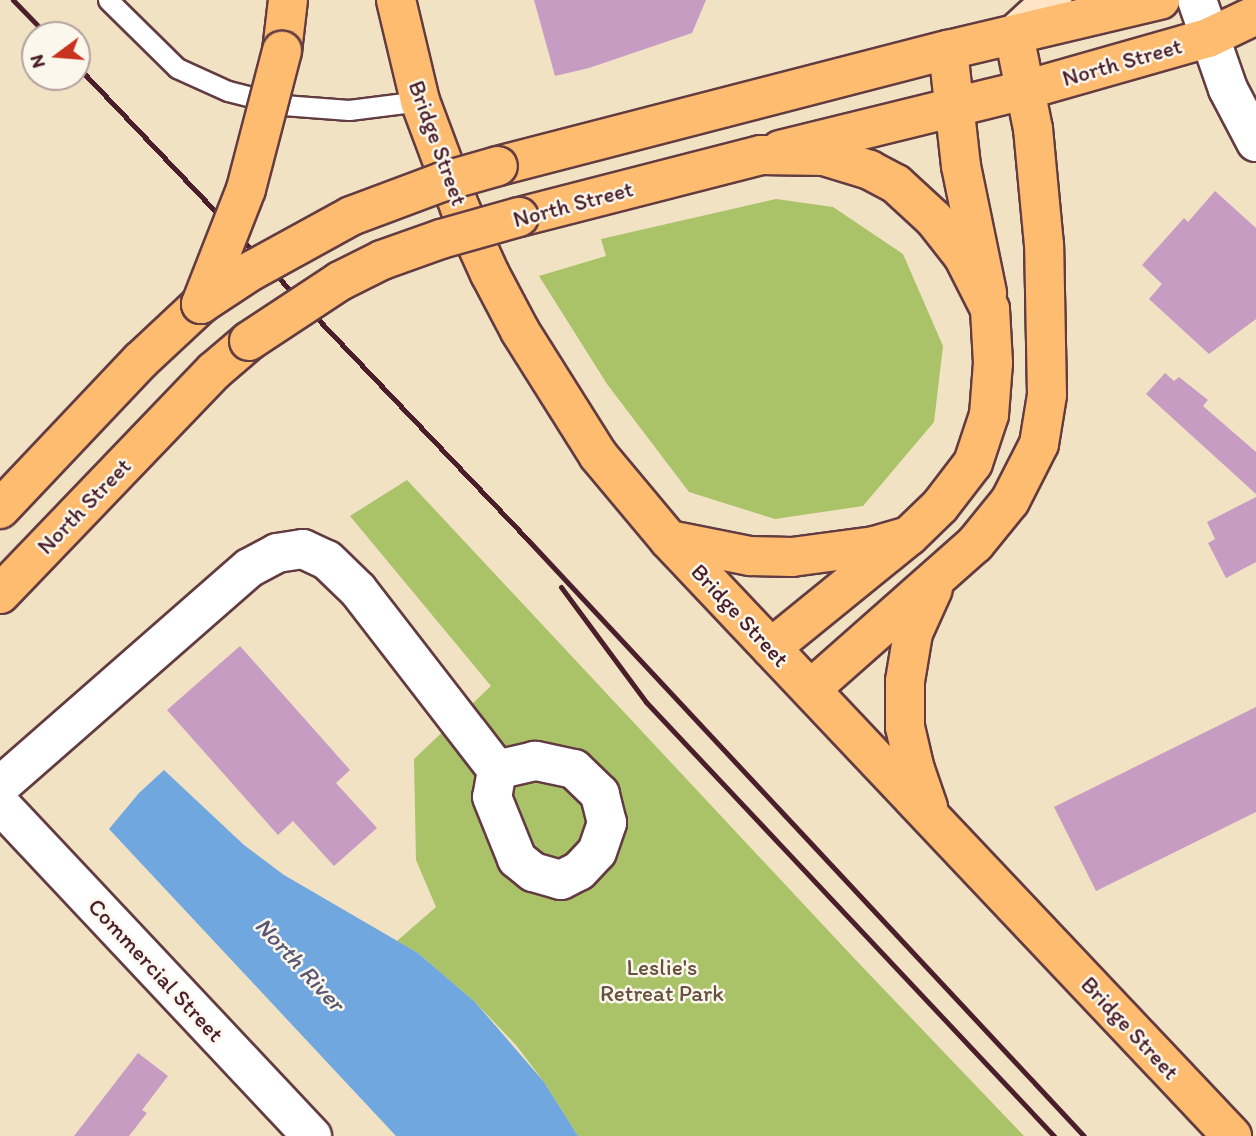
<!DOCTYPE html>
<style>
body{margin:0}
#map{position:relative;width:1256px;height:1136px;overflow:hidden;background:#f1e2c4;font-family:Itim,sans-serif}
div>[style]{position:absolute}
.green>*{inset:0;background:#aac268}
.water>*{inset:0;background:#70a7df}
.building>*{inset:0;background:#c69cc3}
.roads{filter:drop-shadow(2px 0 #633c42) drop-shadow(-2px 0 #633c42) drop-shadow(0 2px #633c42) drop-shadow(0 -2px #633c42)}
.lane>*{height:19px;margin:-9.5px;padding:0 9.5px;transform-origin:9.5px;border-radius:9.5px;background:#fff}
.street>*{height:38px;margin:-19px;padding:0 19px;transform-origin:19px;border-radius:19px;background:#fff}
.secondary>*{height:38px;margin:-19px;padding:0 19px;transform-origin:19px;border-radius:19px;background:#ffe4c6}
.primary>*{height:38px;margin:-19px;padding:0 19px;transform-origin:19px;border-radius:19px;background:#febc70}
.highway>*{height:38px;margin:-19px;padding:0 19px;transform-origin:19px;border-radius:19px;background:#febc70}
.rail>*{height:5px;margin:-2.5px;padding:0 2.5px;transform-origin:2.5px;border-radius:2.5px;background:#4a1f2b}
.bridges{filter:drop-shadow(2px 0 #633c42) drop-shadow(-2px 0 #633c42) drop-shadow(0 2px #633c42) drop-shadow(0 -2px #633c42)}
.primary-bridge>*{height:38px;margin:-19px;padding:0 19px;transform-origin:19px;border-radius:19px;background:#febc70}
.highway-bridge>*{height:38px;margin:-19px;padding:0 19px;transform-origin:19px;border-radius:19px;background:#febc70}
span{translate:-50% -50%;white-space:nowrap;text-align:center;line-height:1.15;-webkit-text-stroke:5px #fbf7ec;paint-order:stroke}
.street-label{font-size:23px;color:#4a1f2b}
.park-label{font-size:23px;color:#67503d}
.water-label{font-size:24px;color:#595573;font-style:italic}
.north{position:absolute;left:21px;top:21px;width:70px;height:70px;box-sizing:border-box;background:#fbf7ec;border:2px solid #b4a19f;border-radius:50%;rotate:254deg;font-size:19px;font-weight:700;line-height:28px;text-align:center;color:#4a1f2b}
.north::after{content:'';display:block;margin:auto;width:24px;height:32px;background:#c8321e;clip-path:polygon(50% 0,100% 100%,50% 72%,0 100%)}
</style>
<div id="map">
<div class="green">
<div style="clip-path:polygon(776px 199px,833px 207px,903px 254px,943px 346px,934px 422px,863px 506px,775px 519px,689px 492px,607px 384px,539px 276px,606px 256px,601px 239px)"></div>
<div style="clip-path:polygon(407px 480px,851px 955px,1024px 1136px,578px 1136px,544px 1082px,516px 1045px,475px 1002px,418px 953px,397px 941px,436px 907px,416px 860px,414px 759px,491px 686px,350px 516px)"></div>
</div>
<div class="water">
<div style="clip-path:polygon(164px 770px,244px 845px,284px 875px,418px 953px,475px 1002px,544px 1082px,578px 1136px,396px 1136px,109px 829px,139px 793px)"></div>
</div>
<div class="building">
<div style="clip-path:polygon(534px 0,706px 0,692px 33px,589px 68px,555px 76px)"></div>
<div style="clip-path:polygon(1215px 191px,1256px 228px,1256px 319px,1209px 354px,1149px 299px,1162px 284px,1142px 265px,1184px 218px,1188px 222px)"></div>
<div style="clip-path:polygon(1165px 373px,1174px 381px,1179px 377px,1208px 400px,1203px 406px,1256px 452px,1256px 494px,1146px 394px)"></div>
<div style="clip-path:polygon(1256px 497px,1256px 562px,1226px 578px,1208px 543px,1215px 539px,1207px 522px)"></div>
<div style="clip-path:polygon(240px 646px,350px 770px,336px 783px,377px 828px,334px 866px,293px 821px,278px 835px,167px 710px)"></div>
<div style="clip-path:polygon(1256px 707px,1256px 812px,1096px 891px,1054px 807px)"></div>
<div style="clip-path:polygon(138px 1053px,168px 1076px,142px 1110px,147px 1113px,129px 1136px,74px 1136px)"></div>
</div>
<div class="roads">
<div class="lane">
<div style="left:108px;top:0;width:97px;rotate:44.6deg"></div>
<div style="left:177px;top:68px;width:56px;rotate:24.3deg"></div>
<div style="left:228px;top:91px;width:57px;rotate:14.3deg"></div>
<div style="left:283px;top:105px;width:66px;rotate:4.3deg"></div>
<div style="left:349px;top:110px;width:72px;rotate:-7.2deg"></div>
</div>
<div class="street">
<div style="left:1197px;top:0;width:94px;rotate:70.8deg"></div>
<div style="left:1228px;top:89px;width:60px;rotate:62.2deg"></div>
<div style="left:0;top:786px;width:331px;rotate:-41.2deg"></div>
<div style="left:249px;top:568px;width:32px;rotate:-28deg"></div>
<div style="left:277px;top:553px;width:26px;rotate:-9deg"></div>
<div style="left:303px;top:549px;width:26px;rotate:25deg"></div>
<div style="left:327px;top:560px;width:43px;rotate:44.1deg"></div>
<div style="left:358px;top:590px;width:227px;rotate:52.3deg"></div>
<div style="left:497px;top:770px;width:27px;rotate:100deg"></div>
<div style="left:492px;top:797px;width:67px;rotate:68deg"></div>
<div style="left:517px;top:859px;width:21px;rotate:39deg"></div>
<div style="left:533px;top:872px;width:29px;rotate:16deg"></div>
<div style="left:561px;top:880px;width:20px;rotate:-27deg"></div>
<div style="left:579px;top:871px;width:26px;rotate:-47deg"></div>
<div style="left:597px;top:852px;width:31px;rotate:-71deg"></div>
<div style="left:607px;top:823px;width:30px;rotate:-104deg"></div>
<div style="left:600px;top:794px;width:36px;rotate:-136deg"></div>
<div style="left:574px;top:769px;width:40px;rotate:-168deg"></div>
<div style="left:535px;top:761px;width:39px;rotate:167deg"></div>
<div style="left:0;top:804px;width:456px;rotate:46.8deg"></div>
</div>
<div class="secondary">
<div style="left:1014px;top:35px;width:52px;rotate:-42.6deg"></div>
</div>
<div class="primary">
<div style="left:948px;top:50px;width:117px;rotate:83.6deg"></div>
<div style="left:961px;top:166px;width:130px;rotate:78.4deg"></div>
<div style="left:780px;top:150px;width:252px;rotate:-13.8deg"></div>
<div style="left:1025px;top:90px;width:190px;rotate:-15.9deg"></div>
<div style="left:1208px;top:38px;width:53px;rotate:-25.6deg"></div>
<div style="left:498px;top:166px;width:465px;rotate:-14.5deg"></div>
<div style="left:948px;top:50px;width:218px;rotate:-13.3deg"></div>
<div style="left:669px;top:540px;width:820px;rotate:46.63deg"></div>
<div style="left:771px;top:648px;width:178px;rotate:-39.1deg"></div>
<div style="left:811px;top:689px;width:219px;rotate:-41.5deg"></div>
<div style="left:975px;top:544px;width:55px;rotate:-50.9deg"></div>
<div style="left:1010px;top:501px;width:64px;rotate:-63deg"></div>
<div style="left:1039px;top:444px;width:50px;rotate:-80.7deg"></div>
<div style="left:1047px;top:395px;width:150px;rotate:-91.1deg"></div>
<div style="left:1044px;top:245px;width:117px;rotate:-95.4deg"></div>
<div style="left:1033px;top:129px;width:96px;rotate:-101.4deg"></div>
<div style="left:928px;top:807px;width:39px;rotate:-109deg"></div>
<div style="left:915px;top:770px;width:44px;rotate:-103.1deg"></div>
<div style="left:905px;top:727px;width:46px;rotate:-90deg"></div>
<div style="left:905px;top:681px;width:49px;rotate:-80.5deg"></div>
<div style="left:913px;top:633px;width:48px;rotate:-65.6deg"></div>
</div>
<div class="highway">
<div style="left:396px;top:0;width:104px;rotate:76.6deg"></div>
<div style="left:420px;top:101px;width:114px;rotate:69.5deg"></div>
<div style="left:460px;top:208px;width:72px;rotate:65.6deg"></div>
<div style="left:490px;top:274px;width:64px;rotate:62.2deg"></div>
<div style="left:520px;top:331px;width:146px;rotate:57.8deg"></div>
<div style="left:598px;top:455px;width:111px;rotate:50.1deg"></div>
<div style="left:669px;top:540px;width:83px;rotate:11.2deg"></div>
<div style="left:750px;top:556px;width:42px;rotate:1.4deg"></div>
<div style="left:792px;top:557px;width:83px;rotate:-7.6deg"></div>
<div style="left:874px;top:546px;width:36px;rotate:-16deg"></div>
<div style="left:909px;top:536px;width:43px;rotate:-44.1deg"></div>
<div style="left:940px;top:506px;width:54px;rotate:-52.5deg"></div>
<div style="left:973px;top:463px;width:51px;rotate:-71.6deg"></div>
<div style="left:989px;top:415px;width:52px;rotate:-85.6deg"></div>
<div style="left:993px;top:363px;width:54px;rotate:-93.2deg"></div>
<div style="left:990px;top:309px;width:59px;rotate:-117deg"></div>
<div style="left:963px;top:256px;width:47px;rotate:-128.1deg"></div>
<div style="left:934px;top:219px;width:52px;rotate:-137.4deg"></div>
<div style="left:896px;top:184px;width:30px;rotate:-152deg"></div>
<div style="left:870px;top:170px;width:48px;rotate:-163.1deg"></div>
<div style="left:824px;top:156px;width:63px;rotate:-179.1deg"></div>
<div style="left:761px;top:155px;width:250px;rotate:165.6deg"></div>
<div style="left:282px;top:51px;width:51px;rotate:-83.3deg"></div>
<div style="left:0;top:509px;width:204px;rotate:-46.6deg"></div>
<div style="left:140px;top:361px;width:83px;rotate:-43.1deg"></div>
<div style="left:0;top:594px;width:309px;rotate:-46.2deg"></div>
<div style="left:214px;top:371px;width:46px;rotate:-40.6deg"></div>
</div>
</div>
<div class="rail">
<div style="left:13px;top:0;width:49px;rotate:45.8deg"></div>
<div style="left:77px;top:66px;width:654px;rotate:46.42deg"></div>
<div style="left:528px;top:540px;width:815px;rotate:46.99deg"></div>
<div style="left:561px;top:587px;width:143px;rotate:53.5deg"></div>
<div style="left:646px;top:702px;width:596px;rotate:46.77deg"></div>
</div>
<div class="bridges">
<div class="primary-bridge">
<div style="left:201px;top:304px;width:60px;rotate:-33.4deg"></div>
<div style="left:251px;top:271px;width:114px;rotate:-28.8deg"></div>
<div style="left:351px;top:216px;width:97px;rotate:-20.5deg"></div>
<div style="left:442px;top:182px;width:58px;rotate:-15.9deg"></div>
</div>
<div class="highway-bridge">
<div style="left:201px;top:304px;width:123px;rotate:-68.6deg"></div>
<div style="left:246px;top:189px;width:143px;rotate:-75.4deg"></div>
<div style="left:249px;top:341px;width:109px;rotate:-33.4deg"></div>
<div style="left:340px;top:281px;width:47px;rotate:-26.6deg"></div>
<div style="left:382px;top:260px;width:63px;rotate:-19.6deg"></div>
<div style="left:441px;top:239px;width:81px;rotate:-15.8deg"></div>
</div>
</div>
<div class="street-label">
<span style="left:1122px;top:62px;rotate:-16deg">North Street</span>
<span style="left:438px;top:143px;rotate:70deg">Bridge Street</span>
<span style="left:573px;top:204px;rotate:-15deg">North Street</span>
<span style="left:84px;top:506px;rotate:-46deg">North Street</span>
<span style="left:740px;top:615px;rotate:47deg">Bridge Street</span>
<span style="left:156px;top:970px;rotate:47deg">Commercial Street</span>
<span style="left:1130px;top:1028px;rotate:47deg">Bridge Street</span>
</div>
<div class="park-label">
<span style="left:662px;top:980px">Leslie's<br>Retreat Park</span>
</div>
<div class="water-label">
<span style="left:300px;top:964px;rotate:47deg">North River</span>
</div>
<div class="north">N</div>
</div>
